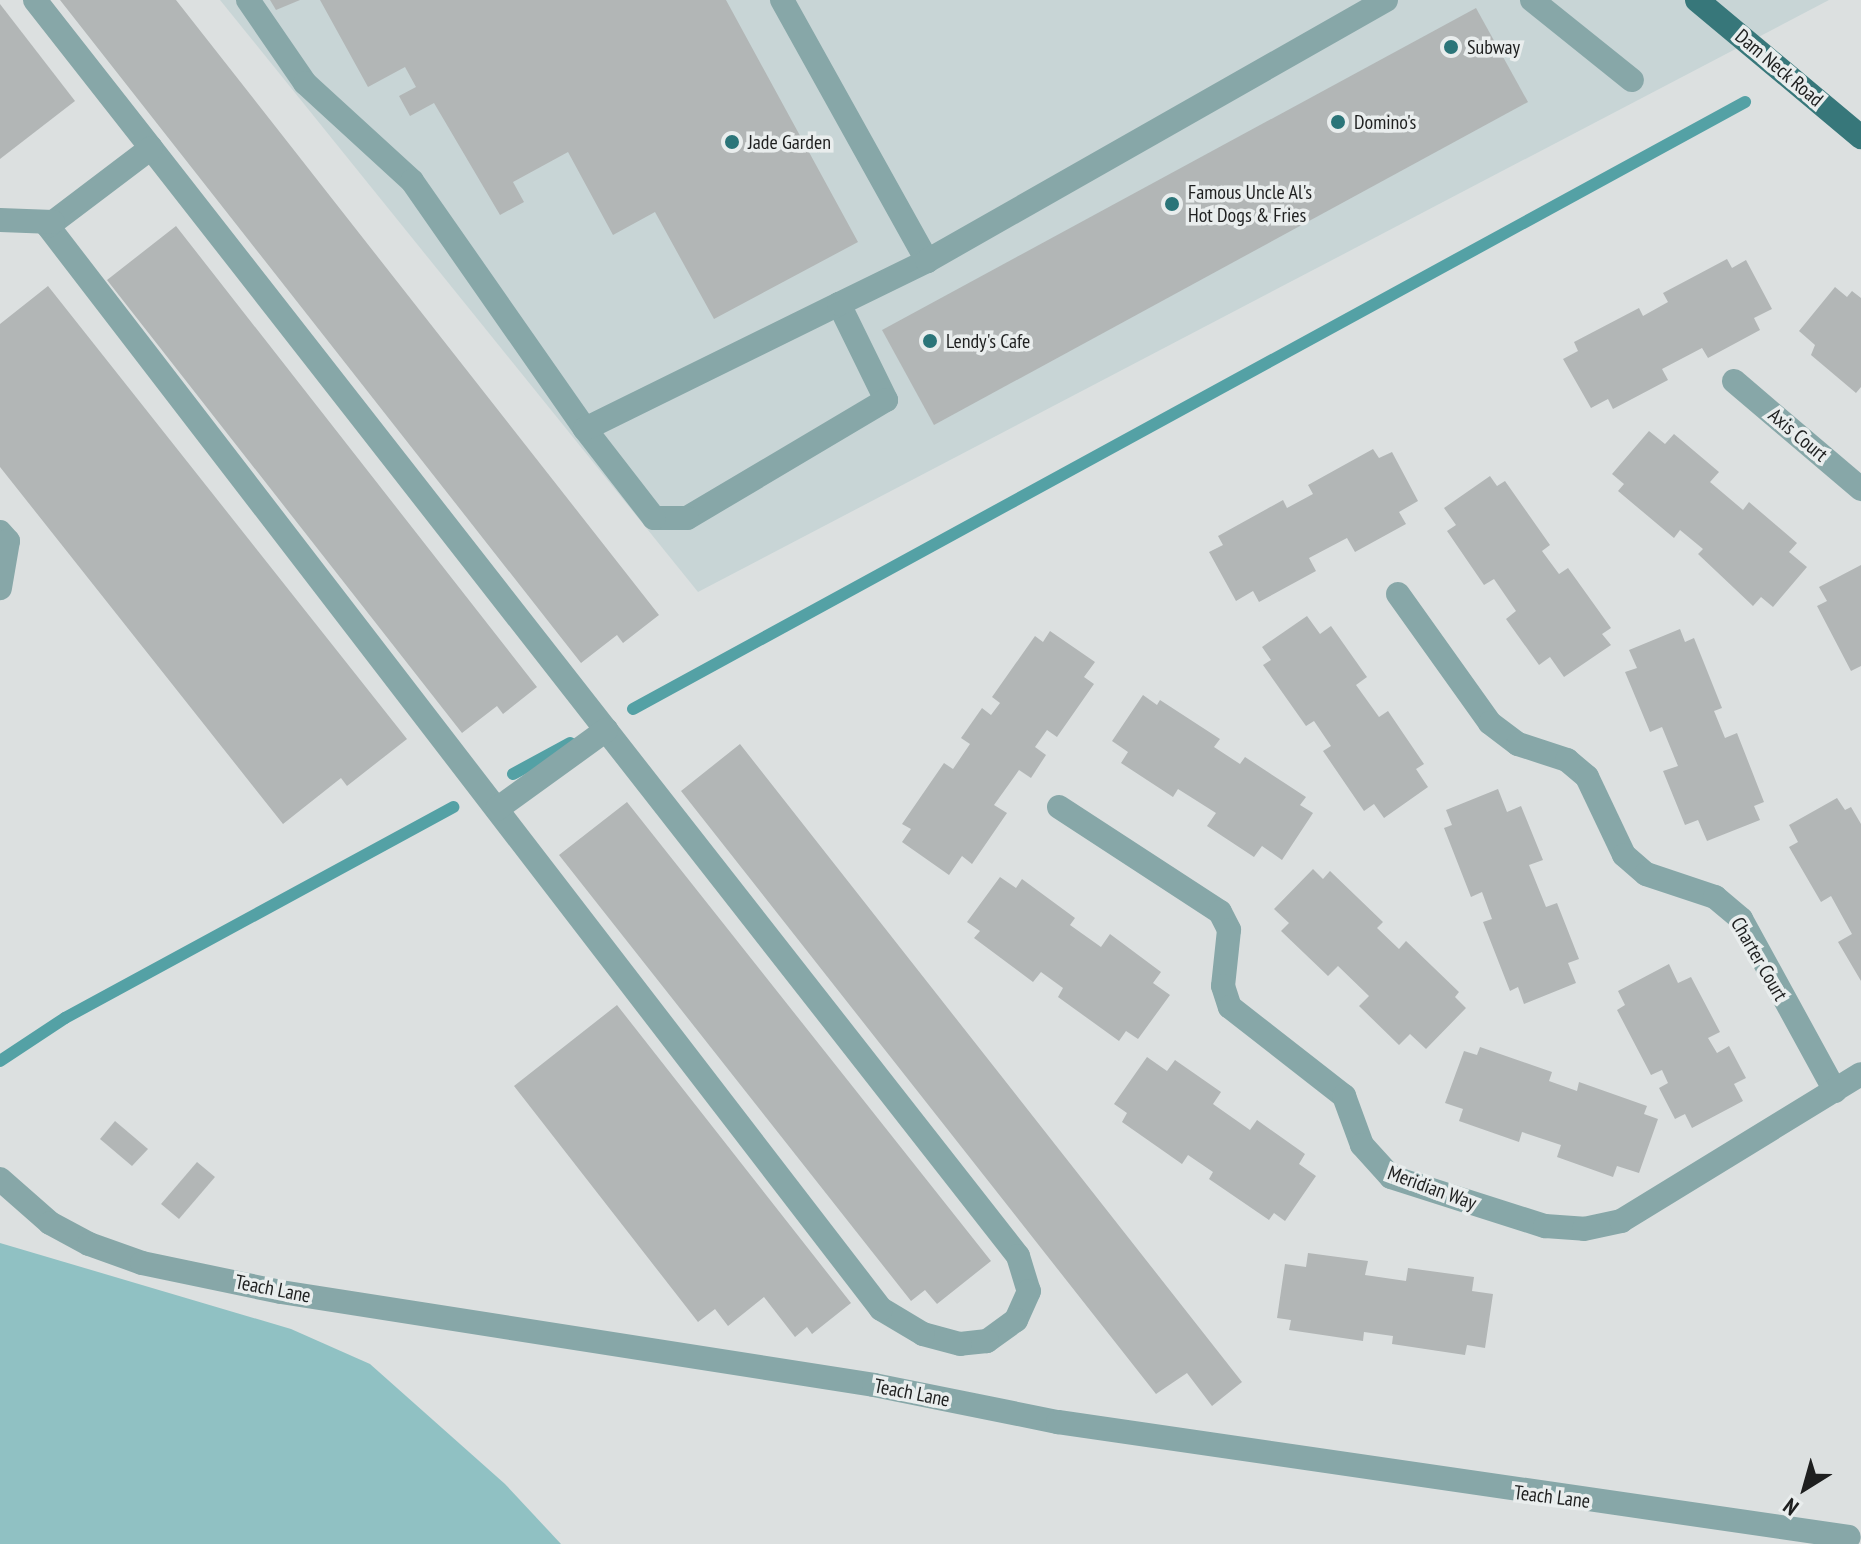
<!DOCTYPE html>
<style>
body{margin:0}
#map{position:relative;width:1861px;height:1544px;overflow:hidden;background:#dce0e0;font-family:"PT Sans Narrow",sans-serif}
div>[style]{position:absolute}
.built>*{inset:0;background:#c8d5d6}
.green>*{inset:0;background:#90c1c3}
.stream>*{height:12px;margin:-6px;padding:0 6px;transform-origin:6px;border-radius:6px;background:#54a1a5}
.building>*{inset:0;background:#b2b6b6}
.service>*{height:24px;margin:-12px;padding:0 12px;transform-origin:12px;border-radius:12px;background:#87a7a8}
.minor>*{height:24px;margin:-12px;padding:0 12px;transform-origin:12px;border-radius:12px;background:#87a7a8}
.primary>*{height:24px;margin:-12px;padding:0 12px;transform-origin:12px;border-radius:12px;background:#37777a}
.dots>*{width:22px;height:22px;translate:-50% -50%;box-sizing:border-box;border:4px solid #e9eded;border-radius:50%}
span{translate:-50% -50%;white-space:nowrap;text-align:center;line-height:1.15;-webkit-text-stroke:7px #e9eded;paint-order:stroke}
.poi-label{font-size:20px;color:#1e1f1f}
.left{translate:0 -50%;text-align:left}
.street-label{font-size:20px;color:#1e1f1f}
.north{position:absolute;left:1765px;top:1448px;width:80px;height:80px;-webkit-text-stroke:6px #e9eded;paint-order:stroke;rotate:217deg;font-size:22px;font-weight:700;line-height:32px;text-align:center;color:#1e1f1f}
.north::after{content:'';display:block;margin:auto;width:28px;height:36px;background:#1e1f1f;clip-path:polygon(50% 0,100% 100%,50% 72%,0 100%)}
</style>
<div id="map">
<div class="built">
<div style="clip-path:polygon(220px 0,1829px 0,698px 592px)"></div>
</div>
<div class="green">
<div style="clip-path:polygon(0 1243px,291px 1329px,370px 1364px,505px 1484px,561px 1544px,0 1544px)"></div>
</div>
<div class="stream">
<div style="left:633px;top:709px;width:1267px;rotate:-28.63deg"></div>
<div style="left:513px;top:774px;width:65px;rotate:-28.5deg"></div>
<div style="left:0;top:1061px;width:78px;rotate:-33.5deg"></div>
<div style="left:65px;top:1018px;width:442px;rotate:-28.5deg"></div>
</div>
<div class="building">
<div style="clip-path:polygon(60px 0,176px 0,659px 615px,623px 643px,617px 635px,581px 663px)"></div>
<div style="clip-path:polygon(270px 0,300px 0,276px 10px)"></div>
<div style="clip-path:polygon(320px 0,726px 0,858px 242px,714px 319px,655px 212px,613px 235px,568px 152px,513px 182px,524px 202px,500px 215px,434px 103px,410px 116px,399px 96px,416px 87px,405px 67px,368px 87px)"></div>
<div style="clip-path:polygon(0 4px,75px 101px,0 159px)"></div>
<div style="clip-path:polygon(1476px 8px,1528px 102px,934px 425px,882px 330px)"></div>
<div style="clip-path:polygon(176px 226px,537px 687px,503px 714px,497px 706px,462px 733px,107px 280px)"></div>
<div style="clip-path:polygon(1727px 259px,1732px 268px,1746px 260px,1772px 309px,1754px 318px,1760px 330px,1708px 358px,1702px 348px,1662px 369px,1668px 380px,1613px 409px,1608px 399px,1591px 408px,1563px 359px,1578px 351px,1574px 342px,1639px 308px,1643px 316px,1668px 302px,1663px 293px)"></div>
<div style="clip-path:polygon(48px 286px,407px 739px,347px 786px,341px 778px,283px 824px,0 467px,0 324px)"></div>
<div style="clip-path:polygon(1835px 287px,1847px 297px,1852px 291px,1861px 298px,1861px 387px,1856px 393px,1811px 355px,1815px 345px,1799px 331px)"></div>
<div style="clip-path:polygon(1649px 431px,1665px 444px,1674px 434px,1719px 472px,1710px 482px,1743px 510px,1749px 502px,1797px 543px,1789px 552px,1807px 567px,1773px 607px,1761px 597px,1753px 606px,1698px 554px,1703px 549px,1680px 530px,1674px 538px,1618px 491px,1624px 484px,1612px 474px)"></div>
<div style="clip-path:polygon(1373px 449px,1379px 458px,1392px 452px,1418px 501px,1399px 512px,1406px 524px,1355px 552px,1347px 538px,1309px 558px,1316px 571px,1259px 602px,1253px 591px,1236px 601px,1209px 552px,1223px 545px,1218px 536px,1283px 500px,1287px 508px,1313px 494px,1308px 485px)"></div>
<div style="clip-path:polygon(1490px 476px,1497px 486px,1505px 481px,1550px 545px,1542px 551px,1559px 574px,1568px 568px,1611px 628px,1602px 634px,1611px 645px,1564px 677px,1550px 657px,1539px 665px,1506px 619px,1516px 611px,1494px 579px,1484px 585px,1447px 531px,1456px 525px,1444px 508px)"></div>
<div style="clip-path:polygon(1861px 565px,1861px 666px,1851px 671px,1817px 606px,1827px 601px,1819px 587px)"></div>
<div style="clip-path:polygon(1307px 616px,1320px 634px,1331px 626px,1367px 677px,1356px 685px,1379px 717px,1388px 711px,1424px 764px,1416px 769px,1428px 787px,1384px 818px,1374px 804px,1364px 811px,1323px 751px,1331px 746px,1314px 721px,1306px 726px,1263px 665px,1271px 660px,1262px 647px)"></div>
<div style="clip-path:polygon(1680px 629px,1685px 642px,1694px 638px,1722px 708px,1714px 711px,1725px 738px,1737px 733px,1764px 802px,1754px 806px,1760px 820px,1707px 841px,1698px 820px,1685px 825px,1663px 771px,1678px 766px,1662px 727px,1650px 732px,1625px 672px,1637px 668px,1629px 650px)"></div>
<div style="clip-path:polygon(1050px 631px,1095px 662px,1084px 677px,1094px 684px,1057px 737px,1047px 730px,1035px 747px,1046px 755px,1031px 778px,1019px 770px,994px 805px,1007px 813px,972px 864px,962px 856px,949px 875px,902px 842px,911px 829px,902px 824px,944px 763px,953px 769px,970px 744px,961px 738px,982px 708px,991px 715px,1000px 703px,992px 697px,1035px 636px,1043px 642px)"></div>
<div style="clip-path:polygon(1143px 695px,1157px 705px,1160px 700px,1220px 739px,1214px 747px,1240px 764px,1245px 757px,1306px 797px,1300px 805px,1313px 813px,1282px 860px,1262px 846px,1254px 857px,1207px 826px,1216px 813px,1178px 789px,1173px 797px,1121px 763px,1128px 752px,1112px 741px)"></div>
<div style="clip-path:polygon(740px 744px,1242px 1382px,1212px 1406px,1187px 1373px,1156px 1394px,681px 791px)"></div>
<div style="clip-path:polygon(1498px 789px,1507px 812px,1521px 806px,1543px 860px,1529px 865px,1546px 907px,1557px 903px,1579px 959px,1568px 963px,1576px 983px,1524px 1004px,1518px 987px,1510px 991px,1483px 922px,1492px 919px,1482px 892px,1471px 897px,1444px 828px,1452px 825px,1446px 810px)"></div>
<div style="clip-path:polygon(1837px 798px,1845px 810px,1851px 807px,1861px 824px,1861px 981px,1838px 942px,1852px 934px,1831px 896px,1821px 902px,1789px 847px,1798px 842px,1789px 825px)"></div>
<div style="clip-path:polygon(627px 802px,991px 1261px,937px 1304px,925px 1290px,911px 1301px,559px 855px)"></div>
<div style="clip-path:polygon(1313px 869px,1323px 879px,1330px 871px,1383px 922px,1377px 928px,1399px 949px,1406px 941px,1459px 992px,1455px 997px,1466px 1008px,1426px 1049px,1410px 1034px,1399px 1045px,1359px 1006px,1369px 996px,1338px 966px,1328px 976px,1281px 931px,1289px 923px,1274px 909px)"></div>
<div style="clip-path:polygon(1000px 877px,1016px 888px,1022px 879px,1075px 918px,1070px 925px,1101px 947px,1110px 934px,1161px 972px,1153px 983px,1170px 995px,1138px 1039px,1126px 1031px,1119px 1041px,1058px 997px,1063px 988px,1041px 972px,1033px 982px,974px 938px,980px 931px,967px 922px)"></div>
<div style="clip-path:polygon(1669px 964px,1678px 983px,1691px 977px,1720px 1032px,1708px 1038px,1717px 1053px,1729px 1046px,1746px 1078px,1734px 1084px,1743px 1101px,1692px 1128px,1685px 1114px,1675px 1119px,1659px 1088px,1668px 1083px,1662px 1070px,1651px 1075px,1617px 1010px,1625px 1005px,1618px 991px)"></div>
<div style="clip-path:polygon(617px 1005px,851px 1303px,812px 1334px,807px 1327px,795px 1337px,764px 1297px,728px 1326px,715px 1309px,698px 1322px,514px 1086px)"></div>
<div style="clip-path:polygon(1480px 1047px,1552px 1072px,1549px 1081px,1577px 1091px,1579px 1082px,1647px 1106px,1644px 1114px,1658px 1119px,1639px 1173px,1617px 1166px,1613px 1177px,1557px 1157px,1561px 1145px,1522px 1132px,1519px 1142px,1459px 1121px,1463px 1109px,1445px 1103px,1464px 1051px,1477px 1055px)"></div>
<div style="clip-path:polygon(1147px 1057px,1167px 1071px,1175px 1060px,1221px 1092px,1213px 1104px,1250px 1130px,1257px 1120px,1305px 1154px,1299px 1164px,1316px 1176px,1285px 1221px,1274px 1213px,1269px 1220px,1209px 1179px,1213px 1172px,1188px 1155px,1182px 1164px,1122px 1122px,1127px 1113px,1114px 1104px)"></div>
<div style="clip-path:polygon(115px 1121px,148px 1149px,132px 1166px,100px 1139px)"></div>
<div style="clip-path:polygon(197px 1162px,215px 1177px,179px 1219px,161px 1204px)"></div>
<div style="clip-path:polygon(1308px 1253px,1368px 1261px,1365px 1275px,1406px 1281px,1408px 1268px,1474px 1277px,1472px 1291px,1493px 1294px,1485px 1348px,1467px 1345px,1465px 1355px,1392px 1344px,1393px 1336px,1364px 1332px,1363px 1341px,1289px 1330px,1291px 1320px,1277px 1318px,1285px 1264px,1306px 1267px)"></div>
</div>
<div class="service">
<div style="left:35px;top:0;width:188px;rotate:51.9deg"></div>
<div style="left:151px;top:148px;width:739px;rotate:51.98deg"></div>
<div style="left:606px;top:730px;width:668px;rotate:51.93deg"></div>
<div style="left:1018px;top:1256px;width:37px;rotate:73deg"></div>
<div style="left:1029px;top:1291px;width:32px;rotate:114deg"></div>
<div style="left:1016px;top:1320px;width:36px;rotate:144deg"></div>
<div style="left:987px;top:1341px;width:27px;rotate:174deg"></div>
<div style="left:960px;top:1344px;width:38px;rotate:-165deg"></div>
<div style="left:923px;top:1334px;width:49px;rotate:-149.2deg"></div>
<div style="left:881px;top:1309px;width:1366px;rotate:-127.57deg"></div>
<div style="left:48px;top:226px;width:129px;rotate:-37.1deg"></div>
<div style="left:248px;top:0;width:101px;rotate:55.5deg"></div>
<div style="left:305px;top:83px;width:145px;rotate:42.5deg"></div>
<div style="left:412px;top:181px;width:302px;rotate:55.1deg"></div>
<div style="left:782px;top:0;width:299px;rotate:60.9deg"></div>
<div style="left:1532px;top:0;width:128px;rotate:38.7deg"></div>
<div style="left:0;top:220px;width:53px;rotate:2.2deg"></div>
<div style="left:839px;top:304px;width:107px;rotate:63.9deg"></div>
<div style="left:886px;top:400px;width:231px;rotate:149.3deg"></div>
<div style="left:687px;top:518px;width:33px;rotate:180deg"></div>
<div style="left:654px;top:518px;width:113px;rotate:-127.8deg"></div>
<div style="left:585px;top:429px;width:283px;rotate:-26.2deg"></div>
<div style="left:839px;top:304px;width:98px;rotate:-26deg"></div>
<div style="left:927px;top:261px;width:528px;rotate:-29.62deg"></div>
<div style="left:0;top:532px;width:12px;rotate:48deg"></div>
<div style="left:8px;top:541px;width:48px;rotate:99.7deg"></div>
<div style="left:497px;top:809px;width:135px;rotate:-35.9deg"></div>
</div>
<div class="minor">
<div style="left:1734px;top:381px;width:167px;rotate:40.4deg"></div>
<div style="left:1398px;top:594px;width:158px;rotate:54.5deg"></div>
<div style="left:1490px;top:723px;width:35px;rotate:37deg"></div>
<div style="left:1518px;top:744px;width:52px;rotate:18.1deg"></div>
<div style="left:1567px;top:760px;width:26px;rotate:40deg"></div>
<div style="left:1587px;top:777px;width:86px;rotate:64.6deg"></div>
<div style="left:1624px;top:855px;width:29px;rotate:41deg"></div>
<div style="left:1646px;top:874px;width:73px;rotate:18.4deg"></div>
<div style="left:1715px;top:897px;width:34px;rotate:40deg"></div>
<div style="left:1741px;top:919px;width:196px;rotate:61.3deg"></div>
<div style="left:1059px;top:807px;width:192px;rotate:33.1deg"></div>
<div style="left:1220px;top:912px;width:20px;rotate:63deg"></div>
<div style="left:1229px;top:930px;width:56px;rotate:96.1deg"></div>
<div style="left:1223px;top:986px;width:22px;rotate:72deg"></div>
<div style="left:1230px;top:1007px;width:145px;rotate:38deg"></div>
<div style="left:1344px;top:1096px;width:52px;rotate:69.8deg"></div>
<div style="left:1362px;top:1145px;width:43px;rotate:47.8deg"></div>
<div style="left:1391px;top:1177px;width:162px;rotate:17.7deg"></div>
<div style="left:1545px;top:1226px;width:39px;rotate:4deg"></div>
<div style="left:1584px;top:1229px;width:38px;rotate:-12deg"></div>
<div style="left:1621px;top:1221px;width:281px;rotate:-31.5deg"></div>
<div style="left:0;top:1179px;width:67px;rotate:41.3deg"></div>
<div style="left:50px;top:1223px;width:44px;rotate:28.3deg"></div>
<div style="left:89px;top:1244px;width:56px;rotate:19.7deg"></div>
<div style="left:142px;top:1263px;width:142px;rotate:11.8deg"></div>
<div style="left:281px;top:1292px;width:600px;rotate:8.91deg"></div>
<div style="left:874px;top:1385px;width:188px;rotate:11.4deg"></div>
<div style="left:1058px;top:1422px;width:799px;rotate:8.27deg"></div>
</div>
<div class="primary">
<div style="left:1697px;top:0;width:214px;rotate:39.9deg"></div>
</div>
<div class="dots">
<div style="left:1451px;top:47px;background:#2b7579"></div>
<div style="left:1338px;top:122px;background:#2b7579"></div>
<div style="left:732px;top:142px;background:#2b7579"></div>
<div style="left:1172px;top:204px;background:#2b7579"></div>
<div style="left:930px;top:341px;background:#2b7579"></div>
</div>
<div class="poi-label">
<span class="left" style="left:1467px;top:47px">Subway</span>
<span class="left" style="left:1354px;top:122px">Domino's</span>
<span class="left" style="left:748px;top:142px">Jade Garden</span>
<span class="left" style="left:1188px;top:204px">Famous Uncle Al's<br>Hot Dogs &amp; Fries</span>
<span class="left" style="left:946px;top:341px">Lendy's Cafe</span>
</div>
<div class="street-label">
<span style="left:1779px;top:68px;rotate:40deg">Dam Neck Road</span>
<span style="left:1798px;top:435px;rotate:40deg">Axis Court</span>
<span style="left:1759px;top:959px;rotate:60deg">Charter Court</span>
<span style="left:1432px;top:1188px;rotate:20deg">Meridian Way</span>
<span style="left:273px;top:1289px;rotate:11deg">Teach Lane</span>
<span style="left:912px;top:1393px;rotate:11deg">Teach Lane</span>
<span style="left:1552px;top:1497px;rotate:7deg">Teach Lane</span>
</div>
<div class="north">N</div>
</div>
